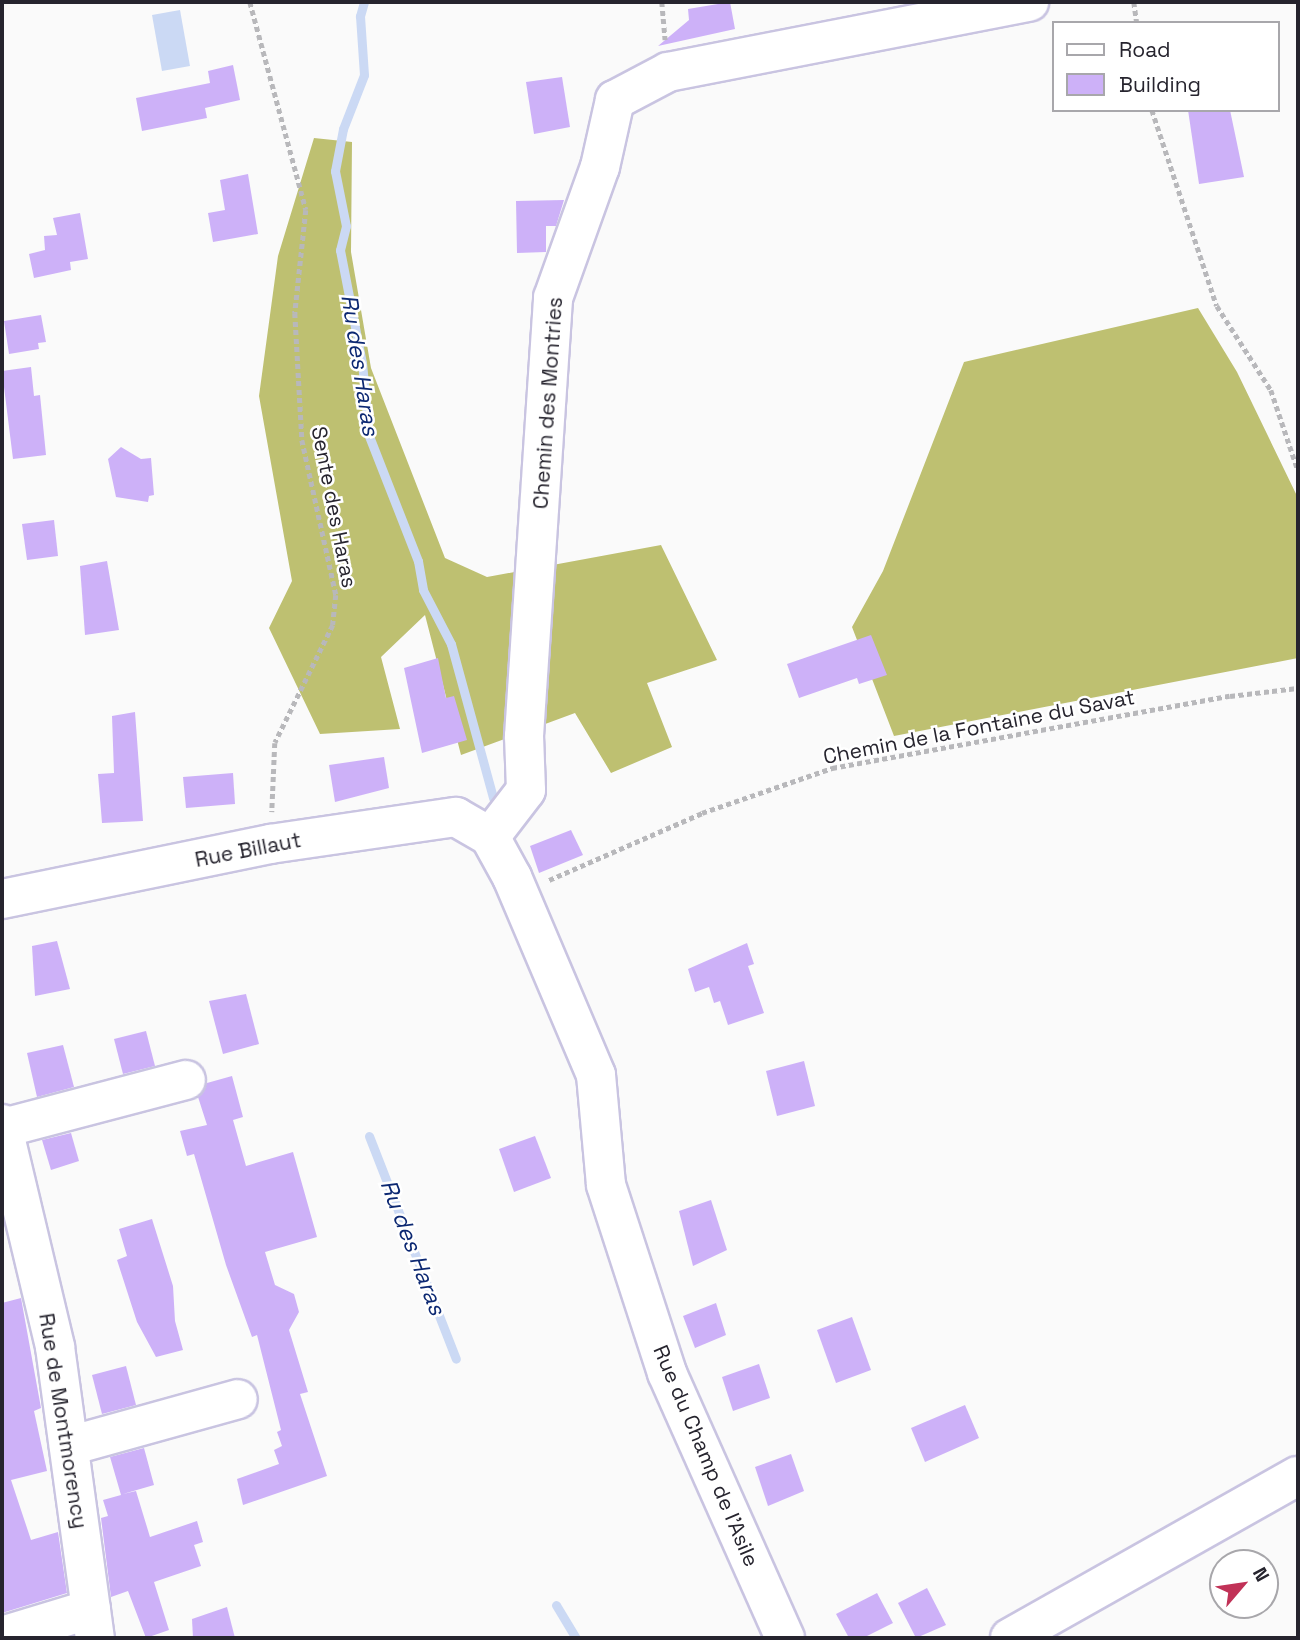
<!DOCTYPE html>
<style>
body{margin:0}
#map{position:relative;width:1300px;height:1640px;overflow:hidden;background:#fafafa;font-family:"Space Grotesk",sans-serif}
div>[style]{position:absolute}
.forest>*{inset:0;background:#bec071}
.water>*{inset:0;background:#cbd9f4}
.stream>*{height:9px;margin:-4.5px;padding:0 4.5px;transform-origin:4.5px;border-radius:4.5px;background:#cbd9f4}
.building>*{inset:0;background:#cdb1f8}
.path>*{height:4.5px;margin-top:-2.25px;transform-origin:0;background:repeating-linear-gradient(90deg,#b8b8bb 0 5px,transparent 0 8.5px)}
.roads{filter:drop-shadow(2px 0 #c9c4e1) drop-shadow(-2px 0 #c9c4e1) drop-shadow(0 2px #c9c4e1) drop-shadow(0 -2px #c9c4e1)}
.minor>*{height:38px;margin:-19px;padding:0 19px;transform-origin:19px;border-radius:19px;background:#fff}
span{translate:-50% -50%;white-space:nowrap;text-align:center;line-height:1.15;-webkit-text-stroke:5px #fff;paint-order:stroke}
.street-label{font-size:21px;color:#26242e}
.water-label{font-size:23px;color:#0c2872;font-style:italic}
.frame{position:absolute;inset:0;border:4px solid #26242e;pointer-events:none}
.legend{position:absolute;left:1052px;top:21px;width:228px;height:91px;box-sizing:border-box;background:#fff;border:2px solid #a8a7ab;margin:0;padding:9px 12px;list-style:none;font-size:21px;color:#26242e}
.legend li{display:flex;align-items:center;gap:14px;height:35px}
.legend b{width:35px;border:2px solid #a8a7ab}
.north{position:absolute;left:1209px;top:1549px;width:70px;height:70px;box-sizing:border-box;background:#fff;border:2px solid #a8a7ab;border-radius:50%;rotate:61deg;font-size:19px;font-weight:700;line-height:28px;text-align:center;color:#26242e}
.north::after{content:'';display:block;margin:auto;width:24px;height:32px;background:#c13257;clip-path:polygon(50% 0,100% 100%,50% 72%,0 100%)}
</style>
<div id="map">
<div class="forest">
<div style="clip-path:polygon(314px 138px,352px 142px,351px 252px,371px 368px,445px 558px,487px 577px,661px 545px,717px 660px,647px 683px,672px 747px,611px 773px,575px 713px,461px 755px,425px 615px,381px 657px,400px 729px,320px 734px,269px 628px,292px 581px,259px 396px,278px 256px)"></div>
<div style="clip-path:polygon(1198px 308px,1237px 372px,1298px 498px,1298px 658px,894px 736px,852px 627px,883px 571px,964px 362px)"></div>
</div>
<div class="water">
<div style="clip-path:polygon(180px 10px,190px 66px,162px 71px,152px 15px)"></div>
</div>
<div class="stream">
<div style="left:364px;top:2px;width:15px;rotate:106deg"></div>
<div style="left:360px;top:16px;width:59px;rotate:86.1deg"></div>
<div style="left:364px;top:75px;width:58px;rotate:111.3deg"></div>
<div style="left:343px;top:129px;width:43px;rotate:100.8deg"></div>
<div style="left:335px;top:171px;width:56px;rotate:78.7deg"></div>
<div style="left:346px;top:226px;width:25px;rotate:104deg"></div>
<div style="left:340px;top:250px;width:115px;rotate:79deg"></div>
<div style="left:362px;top:363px;width:73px;rotate:84.5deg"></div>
<div style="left:369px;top:436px;width:134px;rotate:68.6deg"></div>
<div style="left:418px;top:561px;width:29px;rotate:80deg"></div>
<div style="left:423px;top:590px;width:61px;rotate:62.6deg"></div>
<div style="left:451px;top:644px;width:160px;rotate:74.7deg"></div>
<div style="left:369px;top:1136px;width:239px;rotate:68.7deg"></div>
<div style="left:556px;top:1605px;width:39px;rotate:59deg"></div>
</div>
<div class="building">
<div style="clip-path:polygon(730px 2px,735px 29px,658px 46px,689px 20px,688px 9px)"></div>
<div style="clip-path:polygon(233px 65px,240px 100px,205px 108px,207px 118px,142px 131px,136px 98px,210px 83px,208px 71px)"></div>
<div style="clip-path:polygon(562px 77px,570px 127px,534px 134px,526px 82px)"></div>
<div style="clip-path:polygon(1188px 110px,1230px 110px,1244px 177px,1199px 184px)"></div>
<div style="clip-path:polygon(248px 174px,258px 234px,213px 242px,208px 213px,225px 210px,220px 180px)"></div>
<div style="clip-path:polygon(564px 200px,556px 226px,546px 226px,546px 252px,517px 253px,516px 201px)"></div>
<div style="clip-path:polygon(80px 213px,88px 259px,70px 262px,71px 270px,34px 278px,29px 254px,45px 250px,44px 236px,57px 235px,53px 218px)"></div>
<div style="clip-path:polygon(41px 315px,46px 342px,38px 343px,39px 349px,9px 354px,4px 321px)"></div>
<div style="clip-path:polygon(31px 367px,34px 396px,40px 395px,46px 455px,13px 459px,2px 371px)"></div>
<div style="clip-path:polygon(121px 447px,141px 459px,151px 458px,154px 495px,149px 496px,148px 502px,116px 497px,108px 459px)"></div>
<div style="clip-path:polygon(54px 520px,58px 556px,27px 560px,22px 524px)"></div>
<div style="clip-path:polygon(107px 561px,119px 630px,85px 635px,80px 566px)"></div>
<div style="clip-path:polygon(871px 635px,887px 675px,859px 684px,857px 678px,799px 698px,787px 664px)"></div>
<div style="clip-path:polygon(438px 658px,446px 698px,454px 696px,467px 740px,422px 753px,404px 668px)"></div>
<div style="clip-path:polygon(135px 712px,143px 821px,102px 823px,98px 774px,114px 773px,112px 716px)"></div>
<div style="clip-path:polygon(384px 757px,389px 788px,335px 802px,329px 765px)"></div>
<div style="clip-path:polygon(233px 773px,235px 804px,186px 808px,183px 777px)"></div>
<div style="clip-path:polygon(571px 830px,583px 855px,539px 873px,530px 846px)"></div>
<div style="clip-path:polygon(57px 941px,70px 989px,35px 996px,32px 946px)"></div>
<div style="clip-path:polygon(747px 943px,754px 964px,748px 966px,764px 1013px,728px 1025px,720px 1001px,714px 1003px,709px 987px,695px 992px,688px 969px)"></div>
<div style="clip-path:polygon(246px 994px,259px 1044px,223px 1054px,209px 1001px)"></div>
<div style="clip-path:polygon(146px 1031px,155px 1066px,123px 1074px,114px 1039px)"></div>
<div style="clip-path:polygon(63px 1045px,74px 1087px,37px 1097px,27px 1053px)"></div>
<div style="clip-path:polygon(804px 1061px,815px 1106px,777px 1116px,766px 1071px)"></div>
<div style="clip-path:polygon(232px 1076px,243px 1117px,233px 1120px,246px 1166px,293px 1152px,317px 1237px,265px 1252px,275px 1285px,294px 1294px,299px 1312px,289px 1330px,308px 1392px,300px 1394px,327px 1476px,243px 1505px,237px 1479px,279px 1464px,274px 1450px,282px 1446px,277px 1432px,281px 1430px,257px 1335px,252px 1337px,226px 1265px,194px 1154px,187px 1156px,180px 1131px,207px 1125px,198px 1097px,207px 1083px)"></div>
<div style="clip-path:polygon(71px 1133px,79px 1161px,51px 1170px,42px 1140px)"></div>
<div style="clip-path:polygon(535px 1136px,551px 1178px,514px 1192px,499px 1149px)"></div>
<div style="clip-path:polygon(711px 1200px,727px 1250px,693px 1266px,679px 1211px)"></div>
<div style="clip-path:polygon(152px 1219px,173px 1286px,175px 1321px,183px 1350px,156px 1357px,137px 1322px,117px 1260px,127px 1256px,119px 1229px)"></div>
<div style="clip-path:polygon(21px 1298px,41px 1408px,34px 1411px,47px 1471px,11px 1480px,31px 1540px,58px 1532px,67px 1593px,2px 1613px,2px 1303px)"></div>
<div style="clip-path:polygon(716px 1303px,726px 1335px,695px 1348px,683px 1316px)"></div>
<div style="clip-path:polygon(852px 1317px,871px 1370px,836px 1383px,817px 1330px)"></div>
<div style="clip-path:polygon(759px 1364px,770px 1398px,733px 1411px,722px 1377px)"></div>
<div style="clip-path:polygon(126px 1366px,136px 1405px,102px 1414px,92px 1375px)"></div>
<div style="clip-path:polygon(965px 1405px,979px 1438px,925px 1462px,911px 1428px)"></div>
<div style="clip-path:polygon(144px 1448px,154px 1485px,123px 1494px,136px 1491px,150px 1537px,197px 1521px,203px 1542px,194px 1545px,201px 1566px,154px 1582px,169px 1630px,146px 1638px,128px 1591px,111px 1597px,101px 1518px,108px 1516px,103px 1500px,121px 1495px,110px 1457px)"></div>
<div style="clip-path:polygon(791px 1454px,804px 1491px,768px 1506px,755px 1467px)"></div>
<div style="clip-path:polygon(927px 1588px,946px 1625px,916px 1638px,898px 1603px)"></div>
<div style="clip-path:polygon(877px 1593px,893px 1623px,863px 1638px,849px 1638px,836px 1614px)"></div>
<div style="clip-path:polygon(227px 1607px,235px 1638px,193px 1638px,192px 1619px)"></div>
</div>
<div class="path">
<div style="left:250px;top:2px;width:215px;rotate:74.9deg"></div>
<div style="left:306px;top:210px;width:104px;rotate:96.1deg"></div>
<div style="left:295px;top:313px;width:127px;rotate:86.8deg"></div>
<div style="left:302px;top:440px;width:159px;rotate:77.6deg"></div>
<div style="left:336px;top:595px;width:30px;rotate:96deg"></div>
<div style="left:333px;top:625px;width:131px;rotate:116.2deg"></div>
<div style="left:275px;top:743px;width:69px;rotate:92.5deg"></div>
<div style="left:662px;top:2px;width:38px;rotate:85deg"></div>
<div style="left:1134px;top:2px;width:21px;rotate:82deg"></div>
<div style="left:1152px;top:110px;width:206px;rotate:71.7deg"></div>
<div style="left:1217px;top:306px;width:100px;rotate:57.3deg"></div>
<div style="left:1271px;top:390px;width:84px;rotate:71.4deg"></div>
<div style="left:549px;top:880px;width:167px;rotate:-23.6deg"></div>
<div style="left:702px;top:813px;width:138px;rotate:-19.1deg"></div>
<div style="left:832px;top:768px;width:404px;rotate:-10.3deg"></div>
<div style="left:1230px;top:696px;width:68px;rotate:-6.7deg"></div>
</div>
<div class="roads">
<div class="minor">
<div style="left:490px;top:837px;width:59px;rotate:-52.5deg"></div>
<div style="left:526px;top:790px;width:54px;rotate:-92.1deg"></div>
<div style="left:524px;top:736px;width:439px;rotate:-86.2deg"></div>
<div style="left:553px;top:298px;width:139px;rotate:-70.3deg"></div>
<div style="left:600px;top:167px;width:69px;rotate:-77.4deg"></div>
<div style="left:615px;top:100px;width:60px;rotate:-27.8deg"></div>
<div style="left:668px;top:72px;width:368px;rotate:-11deg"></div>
<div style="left:2px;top:899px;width:274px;rotate:-11.6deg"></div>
<div style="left:270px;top:844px;width:188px;rotate:-8.3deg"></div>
<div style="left:456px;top:817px;width:39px;rotate:30deg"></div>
<div style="left:490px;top:837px;width:46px;rotate:61.2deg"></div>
<div style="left:512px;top:877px;width:215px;rotate:67deg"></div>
<div style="left:596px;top:1075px;width:110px;rotate:84.8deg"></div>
<div style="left:606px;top:1185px;width:198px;rotate:72deg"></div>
<div style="left:667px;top:1373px;width:290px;rotate:66deg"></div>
<div style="left:2px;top:1124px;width:229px;rotate:76.6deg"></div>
<div style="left:55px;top:1347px;width:294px;rotate:82.2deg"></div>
<div style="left:3px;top:1128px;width:189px;rotate:-14.7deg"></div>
<div style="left:69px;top:1446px;width:175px;rotate:-15.5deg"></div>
<div style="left:2px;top:1636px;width:93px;rotate:-16.9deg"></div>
<div style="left:1010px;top:1638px;width:330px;rotate:-29.4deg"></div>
</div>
</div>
<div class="street-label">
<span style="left:548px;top:403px;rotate:-86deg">Chemin des Montries</span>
<span style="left:334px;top:507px;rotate:79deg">Sente des Haras</span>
<span style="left:979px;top:727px;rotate:-11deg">Chemin de la Fontaine du Savat</span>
<span style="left:248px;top:850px;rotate:-11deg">Rue Billaut</span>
<span style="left:63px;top:1421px;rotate:81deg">Rue de Montmorency</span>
<span style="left:706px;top:1456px;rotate:67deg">Rue du Champ de l'Asile</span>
</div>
<div class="water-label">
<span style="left:360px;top:365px;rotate:81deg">Ru des Haras</span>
<span style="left:413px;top:1247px;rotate:69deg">Ru des Haras</span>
</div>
<div class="frame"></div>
<ul class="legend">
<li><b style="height:9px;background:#fff"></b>Road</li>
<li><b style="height:19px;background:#cdb1f8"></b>Building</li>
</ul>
<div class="north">N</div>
</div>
